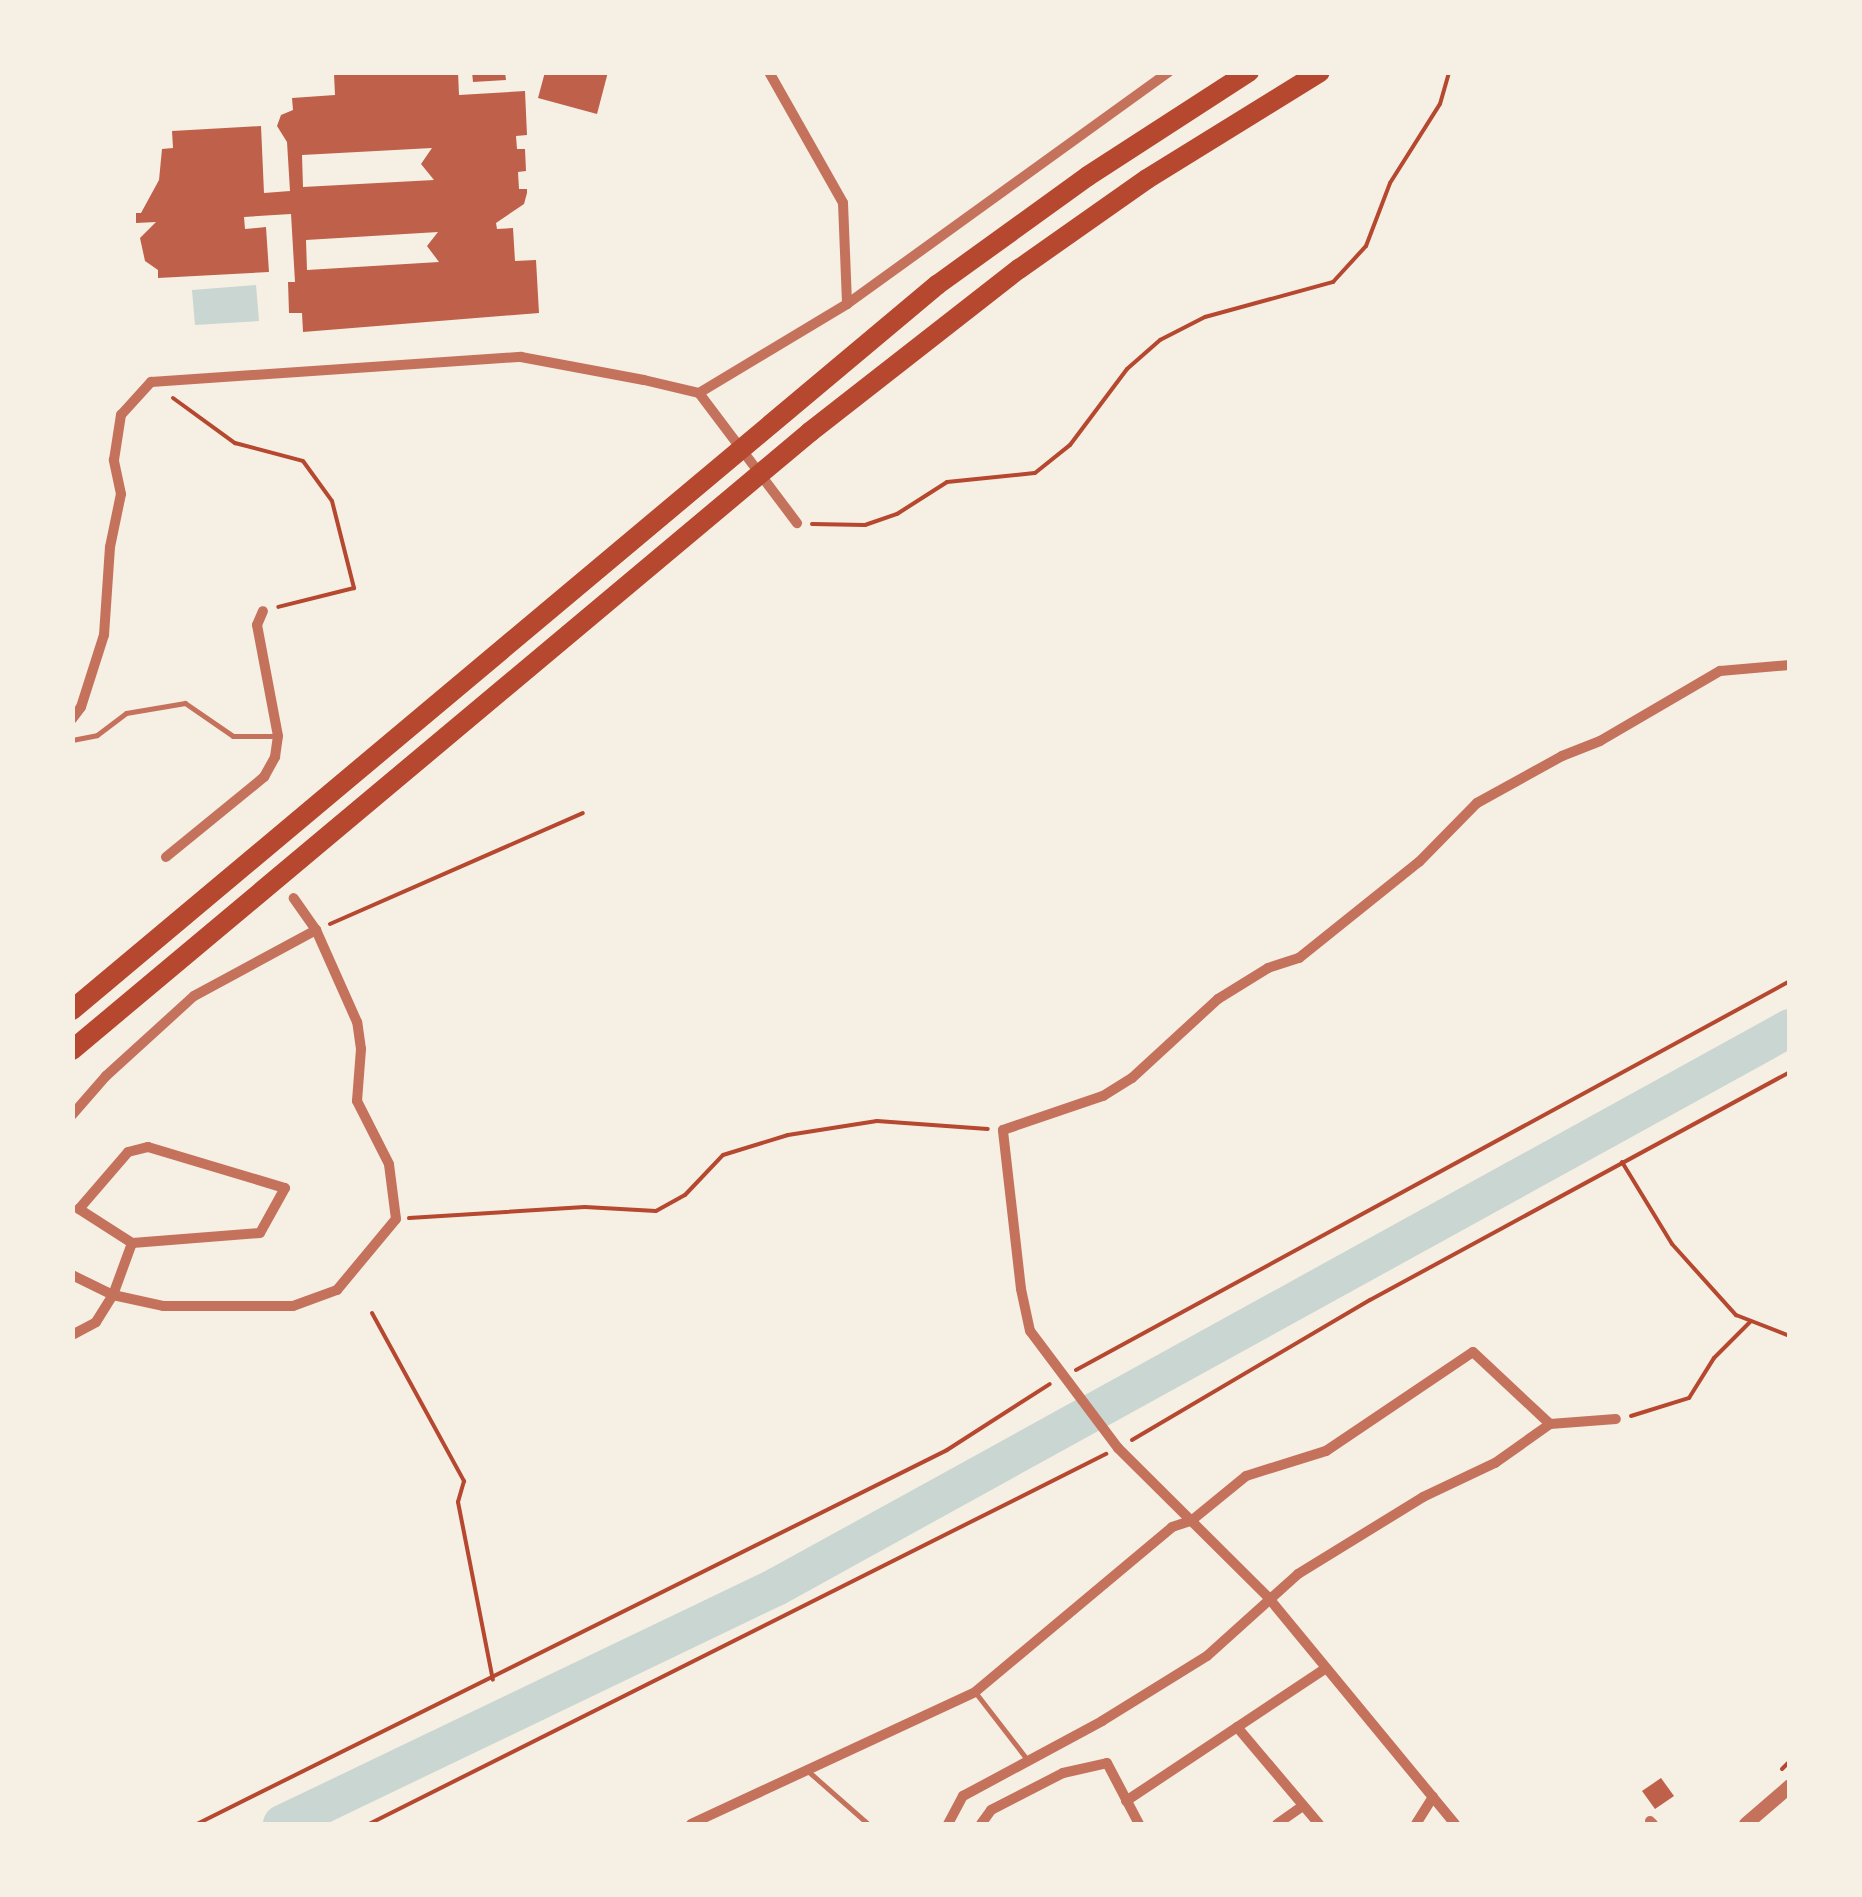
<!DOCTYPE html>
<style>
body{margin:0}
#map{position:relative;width:1862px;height:1897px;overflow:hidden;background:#f6efe4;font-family:"Source Sans 3",sans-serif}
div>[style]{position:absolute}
.water>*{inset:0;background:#c9d6d2}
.river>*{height:38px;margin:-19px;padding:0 19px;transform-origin:19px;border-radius:19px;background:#c9d6d2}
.building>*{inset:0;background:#bf614a}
.path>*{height:4px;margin:-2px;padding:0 2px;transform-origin:2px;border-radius:2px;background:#b5482f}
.service>*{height:5px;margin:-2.5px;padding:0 2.5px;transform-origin:2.5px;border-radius:2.5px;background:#c5725c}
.minor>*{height:10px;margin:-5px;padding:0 5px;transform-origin:5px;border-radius:5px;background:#c5725c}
.tertiary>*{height:14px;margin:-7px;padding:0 7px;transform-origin:7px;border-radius:7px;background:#c5725c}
.motorway>*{height:20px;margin:-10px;padding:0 10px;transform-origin:10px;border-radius:10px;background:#b5482f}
span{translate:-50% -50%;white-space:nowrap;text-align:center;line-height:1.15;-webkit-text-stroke:10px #f6efe4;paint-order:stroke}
.frame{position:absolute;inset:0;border:75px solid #f6efe4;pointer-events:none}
</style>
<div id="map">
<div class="water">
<div style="clip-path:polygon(256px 285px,259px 321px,195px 325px,192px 290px)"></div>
</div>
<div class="river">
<div style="left:282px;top:1824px;width:548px;rotate:-25.63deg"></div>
<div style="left:776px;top:1587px;width:1158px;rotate:-28.87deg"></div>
</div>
<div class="building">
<div style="clip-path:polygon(evenodd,458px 72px,459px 95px,525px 91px,527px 135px,516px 136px,517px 149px,525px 149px,526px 171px,518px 172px,519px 189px,527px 189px,527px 193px,524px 204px,496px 223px,497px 229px,513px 228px,515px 261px,536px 260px,539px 313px,303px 332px,302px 313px,289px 313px,288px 282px,295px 282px,291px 214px,244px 217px,245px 229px,266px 227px,269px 272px,158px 278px,158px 270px,145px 261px,140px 238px,156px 222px,136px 223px,136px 213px,141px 213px,159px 180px,162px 149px,173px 148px,172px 131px,261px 126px,264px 193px,290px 191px,287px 142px,277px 126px,281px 115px,293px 110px,292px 98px,335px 95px,334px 74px,458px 72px,432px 148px,421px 164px,434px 180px,303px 187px,302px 155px,432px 148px,458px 72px,438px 232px,427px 246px,439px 262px,307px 270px,306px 240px,438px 232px)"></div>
<div style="clip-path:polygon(472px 72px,505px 72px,506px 80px,473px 82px)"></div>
<div style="clip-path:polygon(545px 72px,608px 72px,597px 114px,538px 98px)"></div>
<div style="clip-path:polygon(1661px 1778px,1674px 1796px,1655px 1809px,1642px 1791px)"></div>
</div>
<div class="path">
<div style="left:173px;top:398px;width:77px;rotate:36deg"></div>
<div style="left:235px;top:443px;width:70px;rotate:14.8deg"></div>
<div style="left:303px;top:461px;width:49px;rotate:54.1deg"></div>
<div style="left:332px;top:501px;width:90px;rotate:75.8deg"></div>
<div style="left:354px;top:588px;width:78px;rotate:166deg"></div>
<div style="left:812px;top:524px;width:53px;rotate:1.1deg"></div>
<div style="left:865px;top:525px;width:34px;rotate:-19deg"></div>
<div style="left:897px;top:514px;width:59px;rotate:-32.6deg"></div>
<div style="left:947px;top:482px;width:88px;rotate:-5.8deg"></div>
<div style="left:1035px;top:473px;width:45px;rotate:-38.7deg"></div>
<div style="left:1070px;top:445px;width:95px;rotate:-53.1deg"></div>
<div style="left:1127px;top:369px;width:44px;rotate:-41.3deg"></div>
<div style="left:1160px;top:340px;width:51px;rotate:-27.1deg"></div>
<div style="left:1205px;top:317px;width:133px;rotate:-15.3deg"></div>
<div style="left:1333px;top:282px;width:49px;rotate:-47.5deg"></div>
<div style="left:1366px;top:246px;width:67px;rotate:-69.1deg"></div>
<div style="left:1390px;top:183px;width:93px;rotate:-57.7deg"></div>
<div style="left:1440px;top:104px;width:33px;rotate:-74deg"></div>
<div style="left:330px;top:924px;width:276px;rotate:-23.7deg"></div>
<div style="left:1622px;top:1162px;width:96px;rotate:58.6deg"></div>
<div style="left:1672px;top:1244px;width:96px;rotate:48deg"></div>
<div style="left:1736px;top:1315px;width:58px;rotate:21.3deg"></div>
<div style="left:409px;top:1218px;width:176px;rotate:-3.6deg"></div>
<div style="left:585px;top:1207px;width:71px;rotate:3.2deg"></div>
<div style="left:656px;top:1211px;width:33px;rotate:-29deg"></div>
<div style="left:685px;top:1195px;width:55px;rotate:-46.5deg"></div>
<div style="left:723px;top:1155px;width:68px;rotate:-17.1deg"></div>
<div style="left:788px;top:1135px;width:90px;rotate:-8.9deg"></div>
<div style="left:877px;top:1121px;width:111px;rotate:4.1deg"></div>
<div style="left:372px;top:1313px;width:192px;rotate:61.3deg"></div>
<div style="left:464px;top:1481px;width:22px;rotate:106deg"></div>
<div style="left:458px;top:1502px;width:181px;rotate:78.9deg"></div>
<div style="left:1076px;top:1370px;width:813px;rotate:-28.58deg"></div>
<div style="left:1631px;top:1416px;width:61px;rotate:-17.2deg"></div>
<div style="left:1689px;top:1398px;width:47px;rotate:-58deg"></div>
<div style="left:1714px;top:1358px;width:52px;rotate:-45deg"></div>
<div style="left:1132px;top:1440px;width:276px;rotate:-30.5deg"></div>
<div style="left:1370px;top:1300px;width:478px;rotate:-28.5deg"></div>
<div style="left:1782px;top:1769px;width:11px;rotate:-45deg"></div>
<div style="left:197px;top:1824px;width:838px;rotate:-26.5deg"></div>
<div style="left:947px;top:1450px;width:122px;rotate:-32.7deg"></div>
<div style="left:369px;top:1824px;width:825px;rotate:-26.66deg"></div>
</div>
<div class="service">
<div style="left:72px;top:740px;width:25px;rotate:-11deg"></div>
<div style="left:97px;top:735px;width:36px;rotate:-37deg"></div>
<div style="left:126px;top:713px;width:60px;rotate:-9.6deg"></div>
<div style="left:185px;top:703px;width:58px;rotate:34.5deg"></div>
<div style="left:233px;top:736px;width:42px"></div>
<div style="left:975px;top:1692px;width:83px;rotate:52.3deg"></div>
<div style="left:809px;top:1772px;width:79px;rotate:41.4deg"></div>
</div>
<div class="minor">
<div style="left:769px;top:72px;width:150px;rotate:60.5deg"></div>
<div style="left:843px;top:203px;width:101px;rotate:87.7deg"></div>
<div style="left:699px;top:393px;width:173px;rotate:-31deg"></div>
<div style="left:847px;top:304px;width:397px;rotate:-35.8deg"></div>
<div style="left:72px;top:719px;width:15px;rotate:-53deg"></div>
<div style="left:81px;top:707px;width:76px;rotate:-72.3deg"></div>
<div style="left:104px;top:635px;width:88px;rotate:-86.1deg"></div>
<div style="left:110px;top:547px;width:54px;rotate:-78.3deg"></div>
<div style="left:121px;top:494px;width:35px;rotate:-102deg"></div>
<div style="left:114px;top:460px;width:46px;rotate:-81.2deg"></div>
<div style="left:121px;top:415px;width:45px;rotate:-47.7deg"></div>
<div style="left:151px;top:382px;width:371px;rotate:-3.9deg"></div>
<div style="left:521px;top:357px;width:125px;rotate:10.6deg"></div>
<div style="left:644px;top:380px;width:57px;rotate:13.3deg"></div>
<div style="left:699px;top:393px;width:163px;rotate:53deg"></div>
<div style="left:166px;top:857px;width:127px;rotate:-39.2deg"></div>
<div style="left:264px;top:777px;width:23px;rotate:-61deg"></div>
<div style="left:275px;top:757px;width:21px;rotate:-82deg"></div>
<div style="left:278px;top:736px;width:113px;rotate:-100.7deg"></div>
<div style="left:257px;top:625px;width:15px;rotate:-67deg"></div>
<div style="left:72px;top:1115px;width:52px;rotate:-48.9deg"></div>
<div style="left:106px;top:1076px;width:119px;rotate:-42.3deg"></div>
<div style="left:194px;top:996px;width:139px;rotate:-28.4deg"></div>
<div style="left:148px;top:1147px;width:143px;rotate:16.7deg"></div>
<div style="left:285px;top:1188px;width:51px;rotate:119.1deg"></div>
<div style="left:260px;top:1233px;width:128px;rotate:175.5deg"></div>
<div style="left:132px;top:1243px;width:63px;rotate:-147.3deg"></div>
<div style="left:79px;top:1209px;width:75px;rotate:-49.3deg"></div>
<div style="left:128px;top:1152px;width:21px;rotate:-14deg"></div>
<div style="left:72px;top:1275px;width:46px;rotate:26deg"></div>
<div style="left:113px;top:1295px;width:51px;rotate:12.4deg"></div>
<div style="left:163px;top:1306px;width:130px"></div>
<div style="left:293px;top:1306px;width:47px;rotate:-20deg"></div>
<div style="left:337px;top:1290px;width:92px;rotate:-50.3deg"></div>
<div style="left:396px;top:1219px;width:55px;rotate:-97.3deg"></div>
<div style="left:389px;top:1164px;width:71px;rotate:-116.9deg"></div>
<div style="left:357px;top:1101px;width:52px;rotate:-85.6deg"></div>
<div style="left:361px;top:1049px;width:27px;rotate:-98deg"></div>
<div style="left:357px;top:1022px;width:101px;rotate:-114deg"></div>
<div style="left:316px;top:930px;width:39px;rotate:-125deg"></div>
<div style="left:72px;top:1335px;width:27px;rotate:-28deg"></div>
<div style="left:96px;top:1322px;width:32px;rotate:-58deg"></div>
<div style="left:113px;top:1295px;width:55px;rotate:-69.9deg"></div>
<div style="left:1237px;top:1727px;width:127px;rotate:49.8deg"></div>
<div style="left:1126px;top:1801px;width:239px;rotate:-33.6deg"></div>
<div style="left:1650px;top:1821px;width:4px;rotate:45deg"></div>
<div style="left:691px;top:1824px;width:313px;rotate:-24.9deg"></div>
<div style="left:975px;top:1692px;width:257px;rotate:-39.9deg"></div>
<div style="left:1172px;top:1527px;width:20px;rotate:-18deg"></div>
<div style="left:1191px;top:1521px;width:71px;rotate:-39.3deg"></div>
<div style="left:1246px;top:1476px;width:84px;rotate:-17.4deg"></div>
<div style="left:1326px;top:1451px;width:177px;rotate:-34deg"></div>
<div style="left:1473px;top:1352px;width:105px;rotate:43.1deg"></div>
<div style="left:948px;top:1824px;width:32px;rotate:-62deg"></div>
<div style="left:963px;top:1796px;width:158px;rotate:-28.3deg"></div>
<div style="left:1102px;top:1721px;width:123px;rotate:-31.8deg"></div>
<div style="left:1207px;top:1656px;width:122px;rotate:-42deg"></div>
<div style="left:1298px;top:1574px;width:147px;rotate:-31.6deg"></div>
<div style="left:1423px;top:1497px;width:80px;rotate:-25.3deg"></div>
<div style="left:1495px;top:1463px;width:67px;rotate:-35.3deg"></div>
<div style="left:1550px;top:1424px;width:66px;rotate:-4.3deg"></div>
<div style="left:981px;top:1824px;width:17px;rotate:-54deg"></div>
<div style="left:991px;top:1810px;width:81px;rotate:-27.2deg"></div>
<div style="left:1063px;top:1773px;width:45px;rotate:-12.8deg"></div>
<div style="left:1107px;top:1763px;width:69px;rotate:62.3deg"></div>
<div style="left:1277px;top:1824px;width:32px;rotate:-35deg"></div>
<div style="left:1416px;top:1824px;width:32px;rotate:-58deg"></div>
<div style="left:1455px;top:1824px;width:293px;rotate:-129.5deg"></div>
<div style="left:1269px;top:1598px;width:213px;rotate:-135.2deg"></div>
<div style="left:1118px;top:1448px;width:146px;rotate:-126.9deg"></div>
<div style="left:1030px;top:1331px;width:43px;rotate:-102.1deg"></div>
<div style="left:1021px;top:1289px;width:160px;rotate:-96.5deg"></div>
<div style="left:1003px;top:1130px;width:106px;rotate:-18.8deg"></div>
<div style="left:1103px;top:1096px;width:34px;rotate:-32deg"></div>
<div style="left:1132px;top:1078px;width:117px;rotate:-42.6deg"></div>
<div style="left:1218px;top:999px;width:59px;rotate:-31.8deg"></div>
<div style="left:1268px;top:968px;width:33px;rotate:-18deg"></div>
<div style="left:1299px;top:958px;width:154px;rotate:-38.7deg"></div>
<div style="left:1419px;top:862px;width:83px;rotate:-45.5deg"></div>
<div style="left:1477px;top:803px;width:97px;rotate:-28.9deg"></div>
<div style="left:1562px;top:756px;width:41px;rotate:-21.5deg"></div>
<div style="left:1600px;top:741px;width:139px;rotate:-30.3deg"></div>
<div style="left:1720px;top:671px;width:70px;rotate:-4.9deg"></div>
</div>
<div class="tertiary">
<div style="left:1746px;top:1824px;width:58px;rotate:-40.8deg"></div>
</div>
<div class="motorway">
<div style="left:72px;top:1010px;width:1129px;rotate:-39.97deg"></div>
<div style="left:937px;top:285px;width:186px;rotate:-35.8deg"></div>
<div style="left:1088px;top:176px;width:192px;rotate:-32.9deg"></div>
<div style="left:72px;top:1050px;width:963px;rotate:-39.94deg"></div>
<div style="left:810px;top:432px;width:265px;rotate:-38deg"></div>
<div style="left:1019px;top:269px;width:156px;rotate:-35.1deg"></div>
<div style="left:1147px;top:179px;width:203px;rotate:-31.7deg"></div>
</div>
<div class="frame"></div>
</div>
